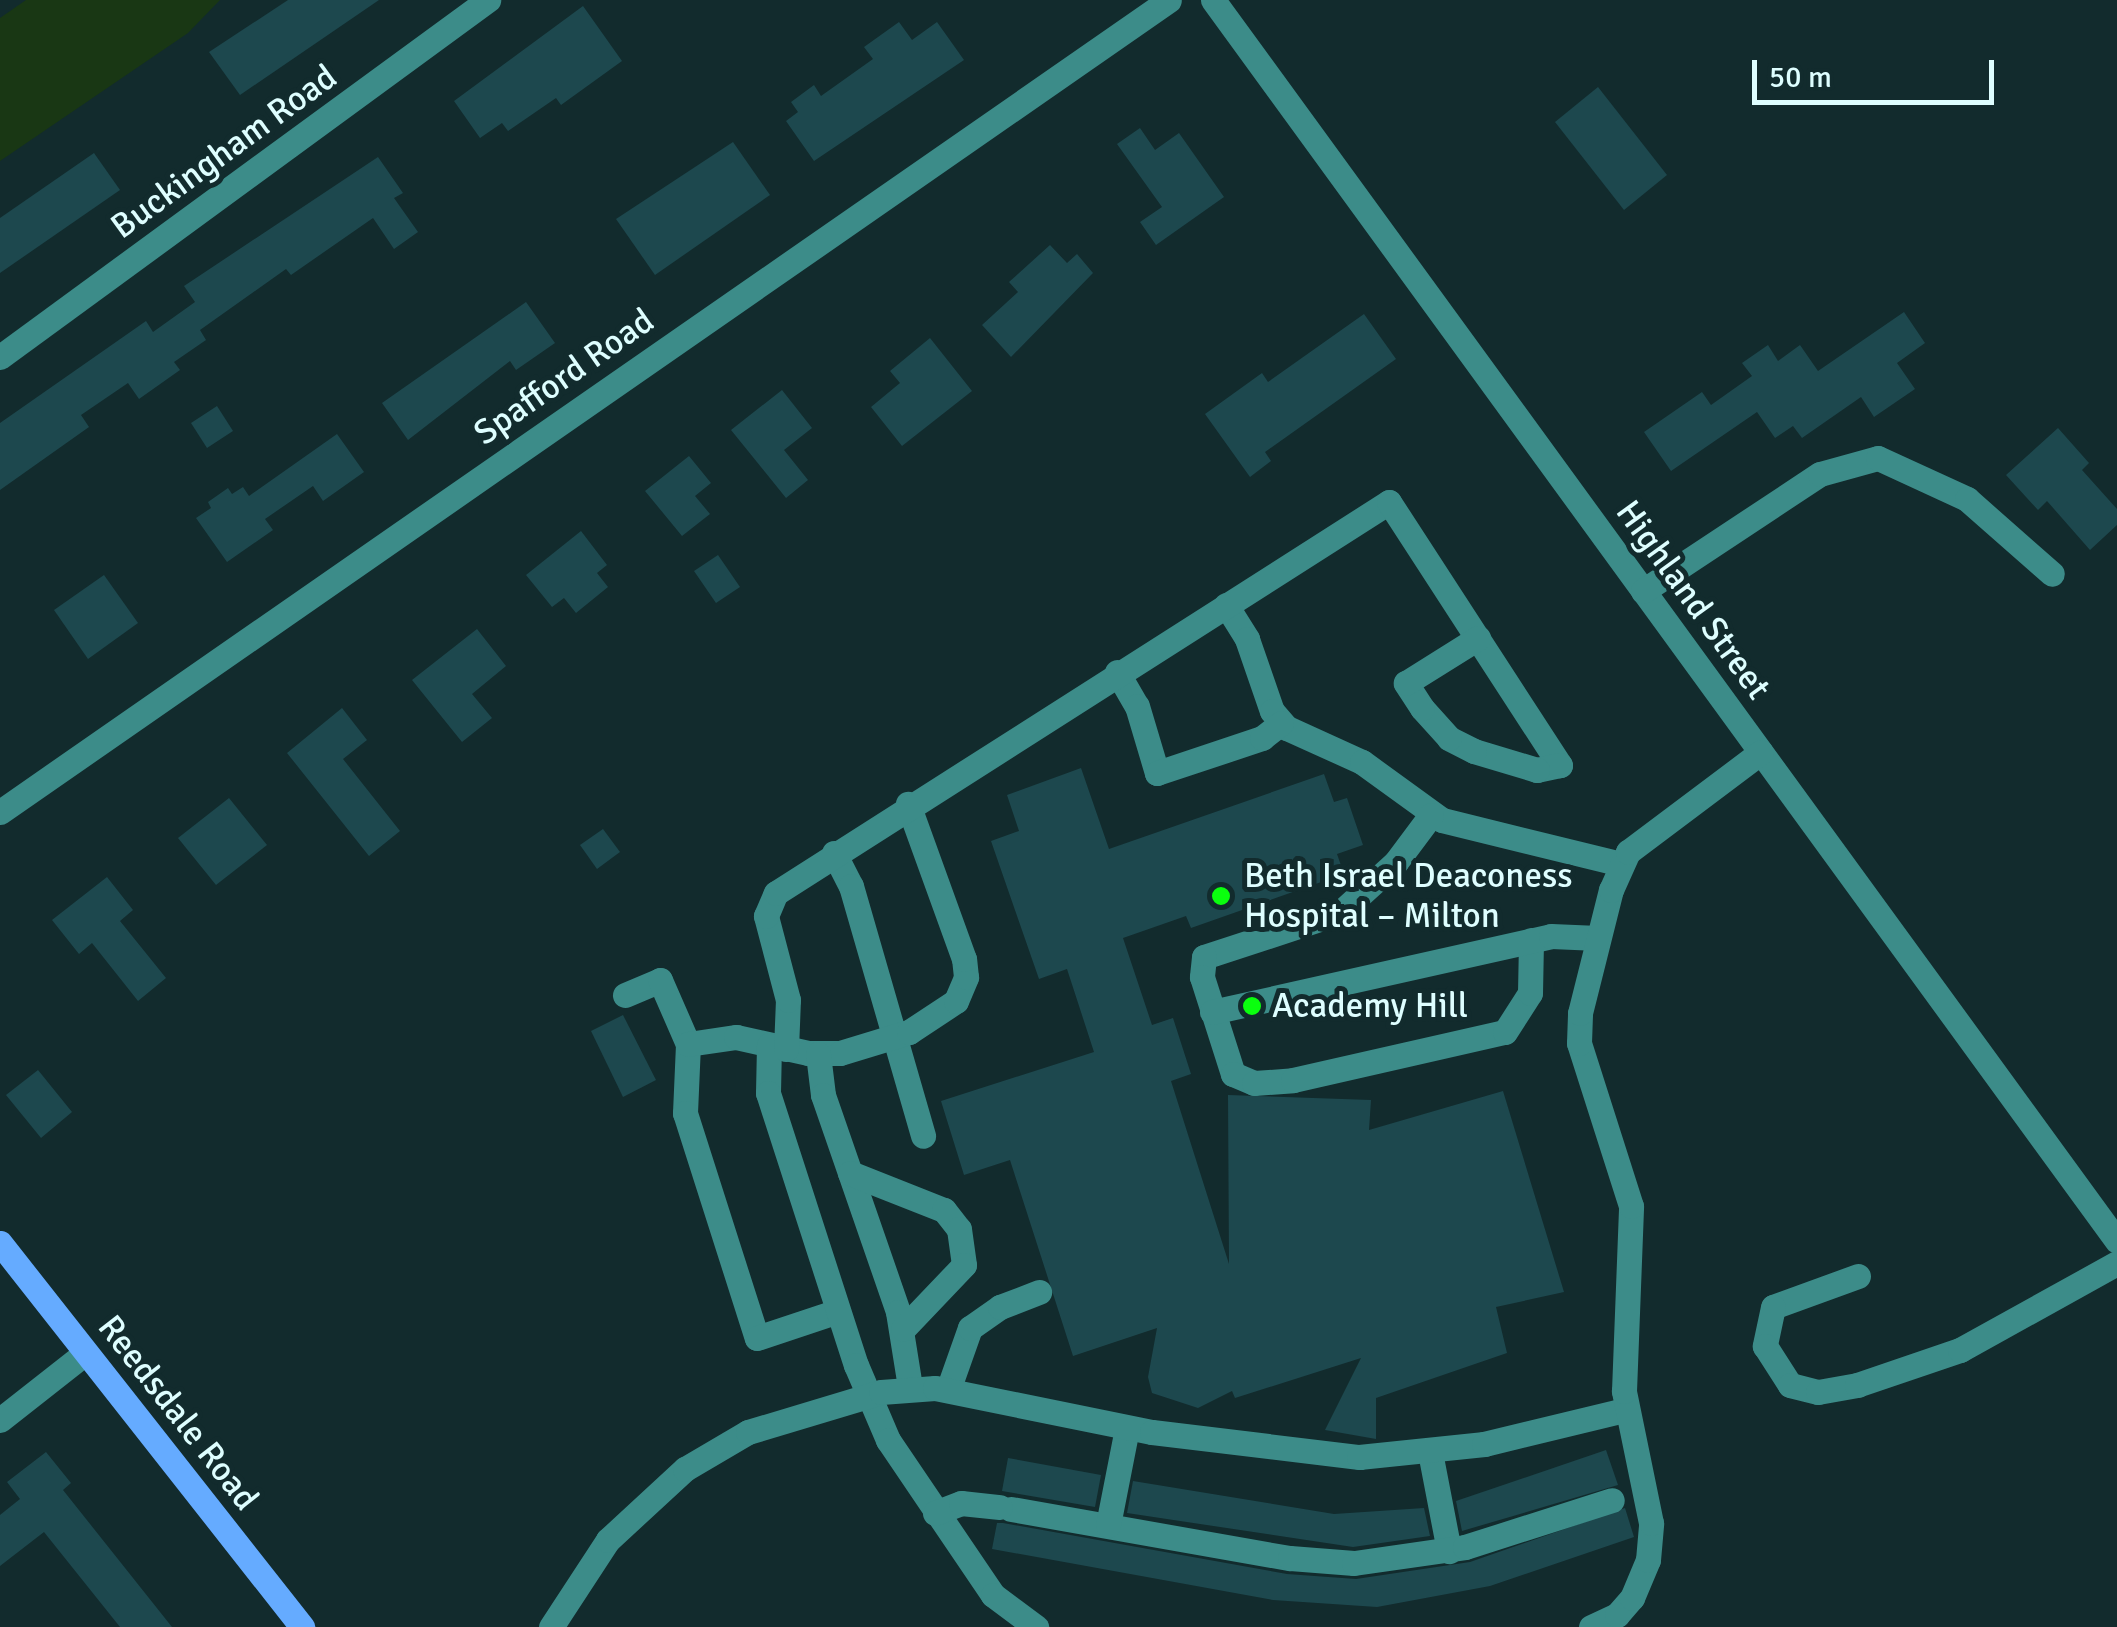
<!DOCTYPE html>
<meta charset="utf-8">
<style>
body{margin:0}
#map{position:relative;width:2117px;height:1627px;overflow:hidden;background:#122b2d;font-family:Signika,sans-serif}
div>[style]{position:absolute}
.green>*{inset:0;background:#193714}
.building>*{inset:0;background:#1d484e}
.minor>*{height:25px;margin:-12.5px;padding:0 12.5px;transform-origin:12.5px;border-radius:12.5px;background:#3c8c89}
.major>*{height:25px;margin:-12.5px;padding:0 12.5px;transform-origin:12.5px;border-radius:12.5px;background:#65abff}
.dots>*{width:28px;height:28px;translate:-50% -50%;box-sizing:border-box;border:5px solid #122b2d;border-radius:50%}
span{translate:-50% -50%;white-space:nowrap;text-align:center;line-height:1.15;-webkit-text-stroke:10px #122b2d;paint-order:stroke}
.street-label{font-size:35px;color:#defeff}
.poi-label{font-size:35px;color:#defeff}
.left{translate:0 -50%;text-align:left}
.scale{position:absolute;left:1752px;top:60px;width:242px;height:45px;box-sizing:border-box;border:5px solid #defeff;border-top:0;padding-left:12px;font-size:30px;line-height:35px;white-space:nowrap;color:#defeff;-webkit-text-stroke:8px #122b2d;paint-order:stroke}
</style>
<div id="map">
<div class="green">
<div style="clip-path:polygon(26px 0,220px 0,188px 33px,0 161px,0 18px)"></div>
</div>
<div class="building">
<div style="clip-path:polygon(288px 0,379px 0,240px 95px,209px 52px)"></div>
<div style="clip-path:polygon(583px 6px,622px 61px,561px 105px,556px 98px,508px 131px,502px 123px,480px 138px,454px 101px)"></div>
<div style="clip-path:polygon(899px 22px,912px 40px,937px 22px,964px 60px,814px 161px,786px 121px,798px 112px,791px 102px,814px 85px,821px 96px,873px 59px,864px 47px)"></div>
<div style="clip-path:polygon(1598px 87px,1667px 175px,1624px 210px,1555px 122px)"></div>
<div style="clip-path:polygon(1140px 128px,1155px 150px,1179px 133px,1224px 197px,1156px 245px,1140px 222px,1162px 207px,1117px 144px)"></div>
<div style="clip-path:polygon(733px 142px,770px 195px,655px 275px,616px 219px)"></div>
<div style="clip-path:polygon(94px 153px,120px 190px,0 273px,0 218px)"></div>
<div style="clip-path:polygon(378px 157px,403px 193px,394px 198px,418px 232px,394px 249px,373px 218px,291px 275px,286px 269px,200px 330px,206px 340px,174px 362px,180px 370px,139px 399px,128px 383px,81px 415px,89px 427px,0 490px,0 423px,146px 321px,153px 332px,195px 302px,184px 286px)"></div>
<div style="clip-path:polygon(1050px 245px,1067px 263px,1077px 254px,1093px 273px,1011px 357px,982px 325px,1018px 292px,1009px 282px)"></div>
<div style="clip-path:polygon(526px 302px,555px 343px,516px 370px,510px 361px,408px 440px,382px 403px)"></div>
<div style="clip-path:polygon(1904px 312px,1925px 343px,1897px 363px,1915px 389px,1874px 417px,1861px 397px,1802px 438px,1793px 426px,1775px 438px,1757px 412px,1671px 471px,1644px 432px,1702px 392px,1711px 405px,1752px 376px,1742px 363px,1768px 345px,1778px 361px,1800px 345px,1818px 371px)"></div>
<div style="clip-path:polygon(1364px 314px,1396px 359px,1265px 452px,1271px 461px,1250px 477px,1205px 414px,1262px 373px,1268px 382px)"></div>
<div style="clip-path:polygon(930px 338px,972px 391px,902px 446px,871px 407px,900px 383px,890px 371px)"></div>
<div style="clip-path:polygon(782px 390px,812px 428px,784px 450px,808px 480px,786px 498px,731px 430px)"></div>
<div style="clip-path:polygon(217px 406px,233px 431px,207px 448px,191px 423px)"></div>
<div style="clip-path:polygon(2058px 428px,2089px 463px,2082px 470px,2117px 509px,2117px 525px,2090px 550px,2047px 501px,2038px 510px,2006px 475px)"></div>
<div style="clip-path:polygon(337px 434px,364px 472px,323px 501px,313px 486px,265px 519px,273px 530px,227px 562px,196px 518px,211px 508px,208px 502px,228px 488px,232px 494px,243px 487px,249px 496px)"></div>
<div style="clip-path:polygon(689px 456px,711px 483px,695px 496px,710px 514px,682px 536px,645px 491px)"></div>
<div style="clip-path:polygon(581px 531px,607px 565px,597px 573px,608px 587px,576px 613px,564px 598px,552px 607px,526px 575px)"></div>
<div style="clip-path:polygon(718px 555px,740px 587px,716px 603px,694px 571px)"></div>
<div style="clip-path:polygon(104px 575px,138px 623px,88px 659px,54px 610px)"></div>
<div style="clip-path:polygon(477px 629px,506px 666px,472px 694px,492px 718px,462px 742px,412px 680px)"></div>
<div style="clip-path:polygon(342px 708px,367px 740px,343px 759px,400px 831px,369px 856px,287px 753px)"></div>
<div style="clip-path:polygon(1081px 768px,1109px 849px,1324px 774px,1334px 802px,1347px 798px,1363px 845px,1337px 854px,1344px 874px,1191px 928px,1186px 916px,1123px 938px,1152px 1025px,1173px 1018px,1191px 1074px,1171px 1081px,1229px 1264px,1228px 1095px,1371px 1100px,1369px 1130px,1503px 1091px,1564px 1292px,1496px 1307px,1507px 1353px,1376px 1398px,1376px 1439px,1325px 1430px,1361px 1358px,1235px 1398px,1232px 1391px,1198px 1408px,1152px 1393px,1148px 1377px,1157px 1328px,1073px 1356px,1010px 1160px,964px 1175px,941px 1101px,1094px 1052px,1067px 969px,1039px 979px,991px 841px,1019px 831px,1007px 795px)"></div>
<div style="clip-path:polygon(229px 798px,267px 845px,216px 885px,178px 838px)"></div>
<div style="clip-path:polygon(603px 829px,620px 852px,597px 869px,580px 845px)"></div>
<div style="clip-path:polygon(107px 877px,133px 910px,120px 921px,166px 978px,138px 1001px,92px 943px,79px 954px,52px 920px)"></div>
<div style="clip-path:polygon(623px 1015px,656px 1080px,623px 1097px,591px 1031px)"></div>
<div style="clip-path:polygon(38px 1070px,72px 1112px,41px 1138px,6px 1095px)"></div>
<div style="clip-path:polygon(1606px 1450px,1618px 1485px,1462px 1531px,1456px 1501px)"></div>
<div style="clip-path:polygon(46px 1452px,71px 1483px,63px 1490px,172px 1627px,120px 1627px,44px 1532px,0 1566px,0 1515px,20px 1499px,7px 1482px)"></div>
<div style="clip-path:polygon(1008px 1458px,1101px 1475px,1095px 1507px,1002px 1491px)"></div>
<div style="clip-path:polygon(1133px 1481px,1334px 1514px,1424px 1508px,1430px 1536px,1353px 1547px,1127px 1513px)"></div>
<div style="clip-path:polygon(1625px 1508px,1634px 1537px,1490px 1586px,1377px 1607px,1273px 1600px,992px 1549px,997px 1523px,1003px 1523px,1287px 1574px,1356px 1579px,1470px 1562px)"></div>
</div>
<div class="minor">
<div style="left:1213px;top:0;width:1535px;rotate:53.93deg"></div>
<div style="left:0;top:357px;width:605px;rotate:-36.19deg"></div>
<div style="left:1643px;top:591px;width:212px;rotate:-33.5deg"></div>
<div style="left:1820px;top:474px;width:60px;rotate:-15.4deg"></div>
<div style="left:1878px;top:458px;width:98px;rotate:24.7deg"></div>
<div style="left:1967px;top:499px;width:113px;rotate:41.4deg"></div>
<div style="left:1226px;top:605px;width:40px;rotate:58deg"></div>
<div style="left:1247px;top:639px;width:76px;rotate:70.9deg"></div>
<div style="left:1272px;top:711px;width:23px;rotate:49deg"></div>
<div style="left:1287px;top:728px;width:82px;rotate:24.4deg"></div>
<div style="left:1362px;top:762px;width:99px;rotate:35.9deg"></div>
<div style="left:1442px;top:820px;width:184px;rotate:13.8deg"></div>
<div style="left:1117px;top:672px;width:39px;rotate:60deg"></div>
<div style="left:1137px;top:706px;width:70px;rotate:73.4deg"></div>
<div style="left:1157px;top:773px;width:111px;rotate:-18.4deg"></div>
<div style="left:1262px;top:738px;width:24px;rotate:-38deg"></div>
<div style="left:0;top:812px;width:1423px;rotate:-34.78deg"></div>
<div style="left:1431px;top:815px;width:59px;rotate:126.7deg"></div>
<div style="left:1396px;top:862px;width:74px;rotate:137.7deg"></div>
<div style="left:1341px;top:912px;width:144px;rotate:161.8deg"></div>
<div style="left:1204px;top:957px;width:20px;rotate:96deg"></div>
<div style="left:1202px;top:977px;width:102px;rotate:72.3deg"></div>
<div style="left:1233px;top:1074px;width:23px;rotate:23deg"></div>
<div style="left:1254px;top:1083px;width:39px;rotate:-4deg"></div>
<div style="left:1293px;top:1080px;width:217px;rotate:-12.8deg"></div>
<div style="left:1505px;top:1032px;width:46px;rotate:-57.3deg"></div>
<div style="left:1530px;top:993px;width:53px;rotate:-88.9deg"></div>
<div style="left:834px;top:853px;width:37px;rotate:63deg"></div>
<div style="left:851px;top:886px;width:260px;rotate:73.9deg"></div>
<div style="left:625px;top:995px;width:38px;rotate:-23deg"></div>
<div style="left:660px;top:980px;width:70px;rotate:66.4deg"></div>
<div style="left:688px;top:1044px;width:69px;rotate:92.5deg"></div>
<div style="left:685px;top:1113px;width:236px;rotate:72.3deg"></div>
<div style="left:757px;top:1338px;width:85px;rotate:-18.4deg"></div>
<div style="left:1212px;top:1012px;width:347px;rotate:-12.6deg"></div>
<div style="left:1551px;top:936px;width:47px;rotate:2.4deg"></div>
<div style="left:688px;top:1044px;width:49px;rotate:-8.3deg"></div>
<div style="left:736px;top:1037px;width:74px;rotate:12.5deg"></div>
<div style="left:808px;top:1053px;width:32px"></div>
<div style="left:840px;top:1053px;width:72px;rotate:-16.9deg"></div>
<div style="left:909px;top:1032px;width:56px;rotate:-33.4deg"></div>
<div style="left:956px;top:1001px;width:26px;rotate:-67deg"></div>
<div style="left:966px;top:977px;width:18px;rotate:-96deg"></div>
<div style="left:964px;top:959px;width:165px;rotate:-109.9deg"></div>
<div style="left:769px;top:1045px;width:48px;rotate:91.2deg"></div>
<div style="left:768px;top:1093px;width:286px;rotate:72.1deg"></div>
<div style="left:856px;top:1365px;width:82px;rotate:66.9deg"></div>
<div style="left:888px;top:1440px;width:187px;rotate:55.9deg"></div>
<div style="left:993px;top:1595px;width:54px;rotate:36.7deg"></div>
<div style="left:786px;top:1049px;width:49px;rotate:-87.7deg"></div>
<div style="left:788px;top:1000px;width:87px;rotate:-104.7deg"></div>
<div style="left:766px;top:916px;width:25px;rotate:-67deg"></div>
<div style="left:776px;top:893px;width:727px;rotate:-32.53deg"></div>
<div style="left:1389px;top:502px;width:314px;rotate:57deg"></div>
<div style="left:1560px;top:765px;width:24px;rotate:168deg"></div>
<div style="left:1537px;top:770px;width:66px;rotate:-163.2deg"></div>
<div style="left:1474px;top:751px;width:28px;rotate:-153deg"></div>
<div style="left:1449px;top:738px;width:40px;rotate:-132deg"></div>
<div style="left:1422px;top:708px;width:30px;rotate:-123deg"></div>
<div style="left:1406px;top:683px;width:85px;rotate:-32deg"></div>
<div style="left:818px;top:1054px;width:41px;rotate:83deg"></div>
<div style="left:823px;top:1095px;width:230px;rotate:70.9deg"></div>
<div style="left:898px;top:1312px;width:76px;rotate:80.9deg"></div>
<div style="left:850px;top:1173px;width:101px;rotate:21.5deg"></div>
<div style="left:944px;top:1210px;width:24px;rotate:52deg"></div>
<div style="left:959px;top:1229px;width:36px;rotate:82deg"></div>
<div style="left:964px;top:1265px;width:88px;rotate:133.6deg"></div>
<div style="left:1858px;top:1276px;width:90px;rotate:160deg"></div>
<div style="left:1773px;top:1307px;width:40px;rotate:102deg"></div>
<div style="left:1765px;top:1346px;width:46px;rotate:57.3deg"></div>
<div style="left:1790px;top:1385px;width:29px;rotate:14deg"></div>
<div style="left:1818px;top:1392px;width:40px;rotate:-10deg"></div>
<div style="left:1857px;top:1385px;width:109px;rotate:-18.8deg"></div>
<div style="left:1960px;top:1350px;width:179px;rotate:-29deg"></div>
<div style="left:948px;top:1390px;width:66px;rotate:-70.5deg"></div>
<div style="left:970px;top:1328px;width:37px;rotate:-35deg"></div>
<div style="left:1000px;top:1307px;width:42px;rotate:-21deg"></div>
<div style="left:0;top:1420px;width:108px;rotate:-38.2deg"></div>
<div style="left:1430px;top:1452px;width:101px;rotate:79.1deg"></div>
<div style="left:1011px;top:1509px;width:283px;rotate:10deg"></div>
<div style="left:1290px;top:1558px;width:64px;rotate:4.5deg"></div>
<div style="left:1354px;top:1563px;width:112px;rotate:-8.2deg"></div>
<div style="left:1465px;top:1547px;width:154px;rotate:-17.7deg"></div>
<div style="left:935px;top:1513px;width:28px;rotate:-21deg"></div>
<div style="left:961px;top:1503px;width:39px;rotate:6deg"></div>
<div style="left:1108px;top:1525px;width:99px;rotate:-78.9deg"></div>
<div style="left:551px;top:1627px;width:104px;rotate:-56.8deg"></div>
<div style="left:608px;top:1540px;width:105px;rotate:-42.7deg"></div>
<div style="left:685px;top:1469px;width:73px;rotate:-30.4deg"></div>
<div style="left:748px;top:1432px;width:139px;rotate:-16.7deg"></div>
<div style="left:881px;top:1392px;width:54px;rotate:-4.2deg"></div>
<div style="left:935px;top:1388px;width:221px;rotate:11.5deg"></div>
<div style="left:1152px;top:1432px;width:209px;rotate:6.9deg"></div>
<div style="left:1359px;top:1457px;width:126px;rotate:-5.9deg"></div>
<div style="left:1484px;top:1444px;width:145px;rotate:-13.6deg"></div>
<div style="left:1591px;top:1627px;width:29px;rotate:-25deg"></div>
<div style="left:1617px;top:1615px;width:23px;rotate:-49deg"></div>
<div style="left:1632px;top:1598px;width:41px;rotate:-67.2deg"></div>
<div style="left:1648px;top:1560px;width:37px;rotate:-85deg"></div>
<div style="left:1651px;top:1523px;width:135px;rotate:-101.6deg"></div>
<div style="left:1624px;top:1391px;width:185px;rotate:-87.8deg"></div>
<div style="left:1631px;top:1206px;width:171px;rotate:-107.7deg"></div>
<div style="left:1579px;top:1043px;width:30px;rotate:-88deg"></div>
<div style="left:1580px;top:1013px;width:127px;rotate:-75.9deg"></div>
<div style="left:1611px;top:890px;width:42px;rotate:-65.9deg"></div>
<div style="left:1628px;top:852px;width:166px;rotate:-36.9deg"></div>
</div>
<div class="major">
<div style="left:0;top:1243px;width:489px;rotate:51.8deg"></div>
</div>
<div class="dots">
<div style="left:1221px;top:896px;background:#0aff0e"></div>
<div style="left:1252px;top:1006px;background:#0aff0e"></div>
</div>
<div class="street-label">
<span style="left:224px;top:152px;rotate:-36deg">Buckingham Road</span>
<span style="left:564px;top:377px;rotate:-35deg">Spafford Road</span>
<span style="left:1693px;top:600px;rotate:54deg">Highland Street</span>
<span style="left:178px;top:1413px;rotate:52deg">Reedsdale Road</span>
</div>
<div class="poi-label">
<span class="left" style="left:1244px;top:896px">Beth Israel Deaconess<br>Hospital – Milton</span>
<span class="left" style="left:1272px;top:1006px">Academy Hill</span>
</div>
<div class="scale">50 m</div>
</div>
